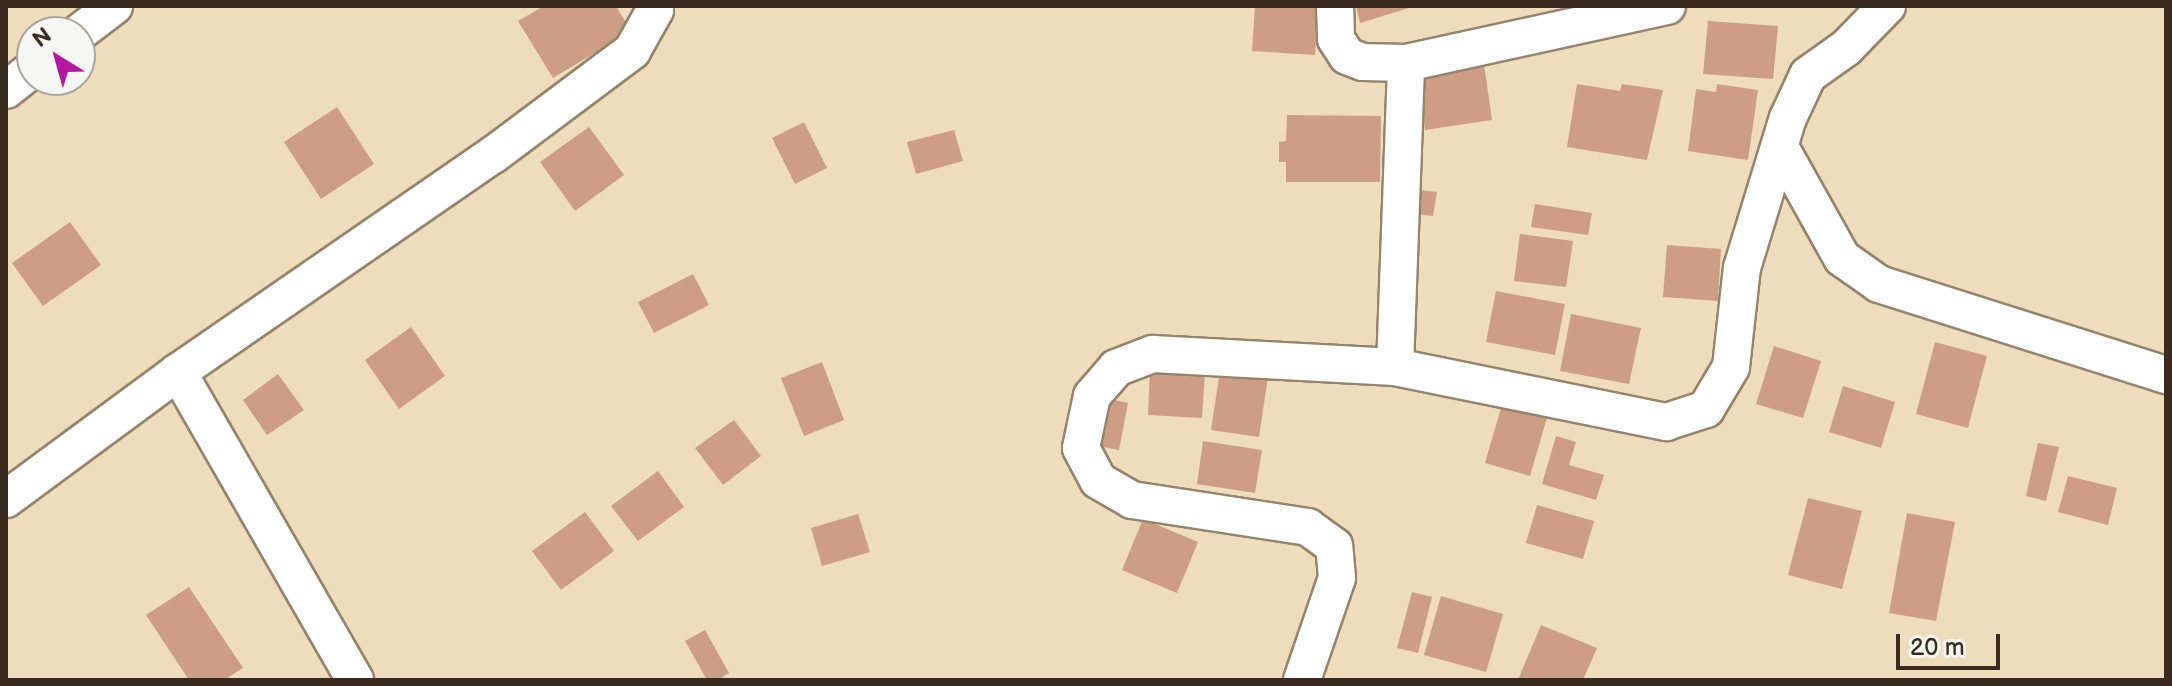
<!DOCTYPE html>
<style>
body{margin:0}
#map{position:relative;width:2172px;height:686px;overflow:hidden;background:#efdcba;font-family:"Balsamiq Sans",sans-serif}
div>[style]{position:absolute}
.building>*{inset:0;background:#ce9e84}
.roads{filter:drop-shadow(2px 0 #95836c) drop-shadow(-2px 0 #95836c) drop-shadow(0 2px #95836c) drop-shadow(0 -2px #95836c)}
.street>*{height:36px;margin:-18px;padding:0 18px;transform-origin:18px;border-radius:18px;background:#fff}
span{translate:-50% -50%;white-space:nowrap;text-align:center;line-height:1.15;-webkit-text-stroke:6px #f6f6f2;paint-order:stroke}
.frame{position:absolute;inset:0;border:8px solid #3b2a1e;pointer-events:none}
.north{position:absolute;left:16px;top:16px;width:80px;height:80px;box-sizing:border-box;background:#f6f6f2;border:2px solid #aba49d;border-radius:50%;rotate:323deg;font-size:22px;font-weight:700;line-height:32px;text-align:center;color:#3b2a1e}
.north::after{content:'';display:block;margin:auto;width:28px;height:36px;background:#b5179e;clip-path:polygon(50% 0,100% 100%,50% 72%,0 100%)}
.scale{position:absolute;left:1896px;top:634px;width:104px;height:36px;box-sizing:border-box;border:4px solid #3b2a1e;border-top:0;padding-left:10px;font-size:24px;line-height:28px;white-space:nowrap;color:#3b2a1e;-webkit-text-stroke:6px #f6f6f2;paint-order:stroke}
</style>
<div id="map">
<div class="building">
<div style="clip-path:polygon(544px 6px,616px 6px,631px 31px,553px 78px,518px 21px)"></div>
<div style="clip-path:polygon(1255px 6px,1318px 6px,1315px 55px,1252px 51px)"></div>
<div style="clip-path:polygon(1356px 6px,1412px 6px,1412px 7px,1360px 23px)"></div>
<div style="clip-path:polygon(1708px 21px,1778px 26px,1773px 79px,1703px 74px)"></div>
<div style="clip-path:polygon(1484px 64px,1492px 120px,1425px 130px,1417px 75px)"></div>
<div style="clip-path:polygon(1577px 84px,1620px 91px,1622px 84px,1663px 90px,1647px 160px,1567px 147px)"></div>
<div style="clip-path:polygon(1717px 84px,1758px 90px,1748px 160px,1688px 151px,1696px 89px,1716px 92px)"></div>
<div style="clip-path:polygon(337px 107px,374px 164px,321px 199px,284px 142px)"></div>
<div style="clip-path:polygon(1287px 115px,1381px 116px,1380px 182px,1286px 182px,1286px 162px,1279px 162px,1279px 142px,1286px 141px)"></div>
<div style="clip-path:polygon(804px 122px,827px 168px,795px 184px,772px 138px)"></div>
<div style="clip-path:polygon(589px 127px,624px 175px,575px 211px,540px 162px)"></div>
<div style="clip-path:polygon(954px 130px,963px 161px,916px 174px,907px 142px)"></div>
<div style="clip-path:polygon(1409px 189px,1437px 192px,1433px 216px,1406px 213px)"></div>
<div style="clip-path:polygon(1535px 204px,1592px 213px,1588px 235px,1531px 227px)"></div>
<div style="clip-path:polygon(70px 222px,101px 265px,43px 306px,12px 263px)"></div>
<div style="clip-path:polygon(1520px 234px,1573px 241px,1566px 287px,1514px 281px)"></div>
<div style="clip-path:polygon(1667px 245px,1721px 249px,1718px 301px,1663px 297px)"></div>
<div style="clip-path:polygon(693px 274px,709px 305px,654px 333px,638px 302px)"></div>
<div style="clip-path:polygon(1496px 291px,1565px 304px,1555px 355px,1486px 342px)"></div>
<div style="clip-path:polygon(1571px 314px,1641px 328px,1629px 384px,1560px 371px)"></div>
<div style="clip-path:polygon(411px 327px,445px 376px,399px 409px,365px 360px)"></div>
<div style="clip-path:polygon(1935px 342px,1987px 356px,1968px 428px,1916px 414px)"></div>
<div style="clip-path:polygon(1774px 346px,1821px 361px,1803px 418px,1756px 404px)"></div>
<div style="clip-path:polygon(822px 362px,844px 420px,804px 436px,781px 378px)"></div>
<div style="clip-path:polygon(1221px 364px,1269px 370px,1259px 437px,1211px 430px)"></div>
<div style="clip-path:polygon(1150px 369px,1205px 372px,1202px 418px,1148px 415px)"></div>
<div style="clip-path:polygon(278px 374px,304px 410px,267px 435px,243px 400px)"></div>
<div style="clip-path:polygon(1843px 386px,1895px 402px,1881px 448px,1829px 432px)"></div>
<div style="clip-path:polygon(1102px 397px,1128px 403px,1119px 450px,1093px 445px)"></div>
<div style="clip-path:polygon(1503px 401px,1548px 414px,1530px 476px,1485px 463px)"></div>
<div style="clip-path:polygon(734px 420px,761px 456px,723px 485px,695px 448px)"></div>
<div style="clip-path:polygon(1556px 436px,1576px 442px,1569px 465px,1604px 475px,1596px 500px,1542px 484px)"></div>
<div style="clip-path:polygon(1203px 441px,1262px 450px,1255px 493px,1197px 484px)"></div>
<div style="clip-path:polygon(2038px 443px,2059px 447px,2046px 501px,2026px 496px)"></div>
<div style="clip-path:polygon(658px 471px,684px 507px,638px 541px,611px 506px)"></div>
<div style="clip-path:polygon(2068px 476px,2117px 488px,2108px 525px,2058px 512px)"></div>
<div style="clip-path:polygon(1808px 498px,1862px 511px,1842px 589px,1788px 575px)"></div>
<div style="clip-path:polygon(1537px 505px,1594px 521px,1583px 559px,1526px 543px)"></div>
<div style="clip-path:polygon(585px 512px,614px 551px,561px 590px,532px 551px)"></div>
<div style="clip-path:polygon(1907px 513px,1955px 522px,1936px 621px,1889px 613px)"></div>
<div style="clip-path:polygon(858px 514px,870px 552px,822px 566px,811px 528px)"></div>
<div style="clip-path:polygon(1143px 519px,1198px 542px,1177px 593px,1122px 570px)"></div>
<div style="clip-path:polygon(189px 587px,243px 668px,224px 680px,189px 680px,146px 615px)"></div>
<div style="clip-path:polygon(1412px 592px,1432px 597px,1418px 653px,1397px 648px)"></div>
<div style="clip-path:polygon(1441px 596px,1503px 614px,1486px 672px,1424px 655px)"></div>
<div style="clip-path:polygon(1541px 625px,1597px 648px,1583px 680px,1518px 680px)"></div>
<div style="clip-path:polygon(705px 630px,729px 673px,718px 680px,707px 680px,685px 641px)"></div>
</div>
<div class="roads">
<div class="street">
<div style="left:1335px;top:6px;width:33px;rotate:88deg"></div>
<div style="left:1336px;top:39px;width:20px;rotate:57deg"></div>
<div style="left:1347px;top:56px;width:17px;rotate:21deg"></div>
<div style="left:1363px;top:62px;width:43px;rotate:1.3deg"></div>
<div style="left:80px;top:32px;width:43px;rotate:-37.4deg"></div>
<div style="left:6px;top:90px;width:33px;rotate:-38deg"></div>
<div style="left:1780px;top:147px;width:127px;rotate:60.8deg"></div>
<div style="left:1842px;top:258px;width:45px;rotate:35.1deg"></div>
<div style="left:1879px;top:284px;width:301px;rotate:17.6deg"></div>
<div style="left:1395px;top:367px;width:304px;rotate:-87.9deg"></div>
<div style="left:1406px;top:63px;width:267px;rotate:-12.3deg"></div>
<div style="left:178px;top:372px;width:355px;rotate:60.1deg"></div>
<div style="left:6px;top:499px;width:214px;rotate:-36.4deg"></div>
<div style="left:178px;top:372px;width:383px;rotate:-34.6deg"></div>
<div style="left:493px;top:155px;width:174px;rotate:-36.8deg"></div>
<div style="left:632px;top:51px;width:47px;rotate:-60.7deg"></div>
<div style="left:655px;top:10px;width:4px;rotate:-104deg"></div>
<div style="left:1302px;top:680px;width:108px;rotate:-71.1deg"></div>
<div style="left:1337px;top:578px;width:32px;rotate:-95deg"></div>
<div style="left:1334px;top:546px;width:32px;rotate:-144deg"></div>
<div style="left:1308px;top:527px;width:178px;rotate:-171.3deg"></div>
<div style="left:1132px;top:500px;width:39px;rotate:-150deg"></div>
<div style="left:1098px;top:480px;width:36px;rotate:-118deg"></div>
<div style="left:1081px;top:448px;width:53px;rotate:-78.1deg"></div>
<div style="left:1092px;top:396px;width:37px;rotate:-49deg"></div>
<div style="left:1116px;top:368px;width:40px;rotate:-21deg"></div>
<div style="left:1153px;top:354px;width:242px;rotate:3.1deg"></div>
<div style="left:1395px;top:367px;width:277px;rotate:11.5deg"></div>
<div style="left:1666px;top:422px;width:42px;rotate:-18deg"></div>
<div style="left:1706px;top:409px;width:49px;rotate:-59.2deg"></div>
<div style="left:1731px;top:367px;width:100px;rotate:-83.7deg"></div>
<div style="left:1742px;top:268px;width:157px;rotate:-73deg"></div>
<div style="left:1788px;top:118px;width:47px;rotate:-65.1deg"></div>
<div style="left:1808px;top:75px;width:47px;rotate:-35.4deg"></div>
<div style="left:1846px;top:48px;width:59px;rotate:-45.7deg"></div>
</div>
</div>
<div class="frame"></div>
<div class="north">N</div>
<div class="scale">20 m</div>
</div>
